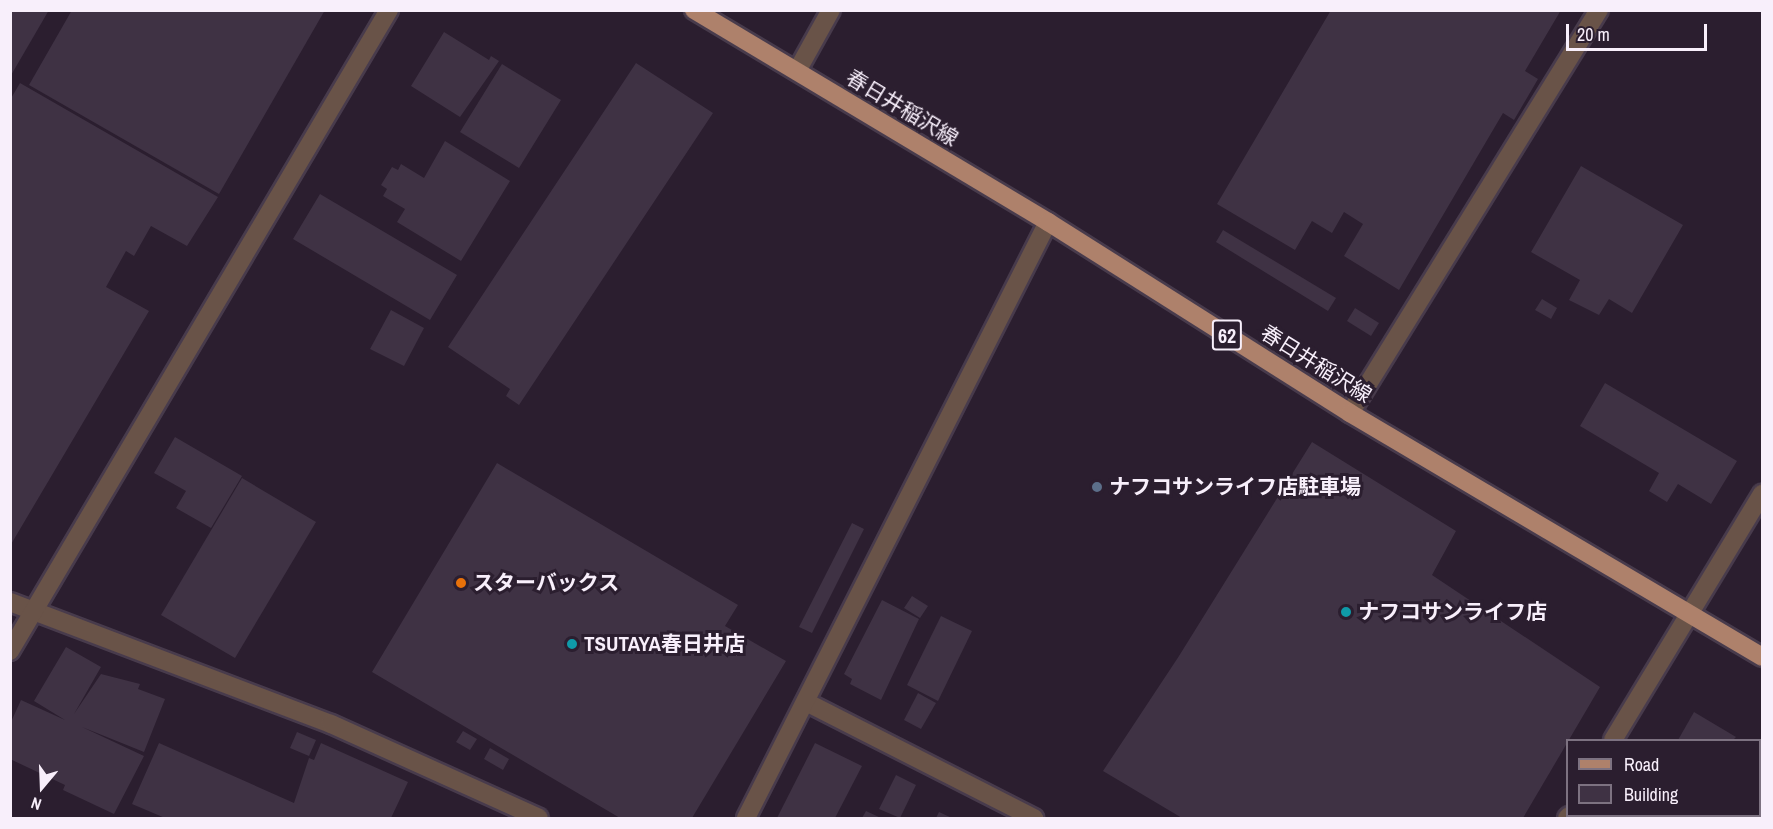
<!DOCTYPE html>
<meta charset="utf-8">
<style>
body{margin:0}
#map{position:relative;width:1773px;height:829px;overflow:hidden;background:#2b1e2f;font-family:"Archivo Narrow","Noto Sans JP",sans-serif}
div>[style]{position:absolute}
.building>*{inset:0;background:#3f3244}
.roads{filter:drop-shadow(2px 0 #483b4c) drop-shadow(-2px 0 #483b4c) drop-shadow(0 2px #483b4c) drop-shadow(0 -2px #483b4c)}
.minor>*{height:18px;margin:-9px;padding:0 9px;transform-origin:9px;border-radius:9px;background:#695348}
.tertiary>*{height:18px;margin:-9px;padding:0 9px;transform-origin:9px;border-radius:9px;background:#695348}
.primary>*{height:18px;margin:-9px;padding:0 9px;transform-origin:9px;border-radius:9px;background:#ae816b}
.dots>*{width:16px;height:16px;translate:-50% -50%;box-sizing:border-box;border:3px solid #2b1e2f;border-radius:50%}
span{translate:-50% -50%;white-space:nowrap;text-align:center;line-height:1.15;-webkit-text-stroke:6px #2b1e2f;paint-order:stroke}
.shield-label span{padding:2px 4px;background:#2b1e2f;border:2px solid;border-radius:4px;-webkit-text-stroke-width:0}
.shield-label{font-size:20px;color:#f8effb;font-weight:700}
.street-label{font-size:21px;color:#f8effb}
.poi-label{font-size:21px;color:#f8effb;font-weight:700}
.left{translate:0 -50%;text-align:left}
.frame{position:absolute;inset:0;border:12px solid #f8effb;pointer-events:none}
.legend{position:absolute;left:1566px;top:739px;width:195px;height:78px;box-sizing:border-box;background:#2b1e2f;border:2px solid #7d7281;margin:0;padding:8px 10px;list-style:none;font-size:18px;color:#f8effb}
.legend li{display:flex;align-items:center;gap:12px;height:30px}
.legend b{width:30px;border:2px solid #7d7281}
.north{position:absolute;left:12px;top:757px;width:60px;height:60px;-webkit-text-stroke:4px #2b1e2f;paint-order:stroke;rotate:199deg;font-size:16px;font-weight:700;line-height:24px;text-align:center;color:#f8effb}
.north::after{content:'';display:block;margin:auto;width:21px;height:27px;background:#f8effb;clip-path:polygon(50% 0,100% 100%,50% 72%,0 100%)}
.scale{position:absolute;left:1566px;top:24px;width:141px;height:27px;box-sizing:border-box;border:3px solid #f8effb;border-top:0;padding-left:8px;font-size:18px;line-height:21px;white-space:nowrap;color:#f8effb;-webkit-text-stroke:4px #2b1e2f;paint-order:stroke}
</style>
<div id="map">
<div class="building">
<div style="clip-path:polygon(10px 10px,49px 10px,10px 77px)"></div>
<div style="clip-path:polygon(72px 10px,325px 10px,219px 194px,29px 85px)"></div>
<div style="clip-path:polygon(1331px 10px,1561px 10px,1525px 71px,1538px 79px,1514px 120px,1503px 113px,1399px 290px,1344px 256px,1363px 224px,1344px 212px,1332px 233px,1312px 221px,1295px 250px,1217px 204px)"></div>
<div style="clip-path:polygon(444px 32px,489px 60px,491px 56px,499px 61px,460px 117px,411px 86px)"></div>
<div style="clip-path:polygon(636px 63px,713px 113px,519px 405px,506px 396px,510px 389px,448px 347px)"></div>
<div style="clip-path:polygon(502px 64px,561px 100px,519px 168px,460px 132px)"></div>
<div style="clip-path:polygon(20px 83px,218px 197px,187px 246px,151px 226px,134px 256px,126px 251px,106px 287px,149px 311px,10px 546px,10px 100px)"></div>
<div style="clip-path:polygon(445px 141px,510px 181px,461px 261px,397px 222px,405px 209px,383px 196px,387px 189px,381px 185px,392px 167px,398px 170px,401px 164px,424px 178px)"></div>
<div style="clip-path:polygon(1581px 166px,1683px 225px,1632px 313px,1609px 299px,1599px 315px,1569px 300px,1580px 280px,1531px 252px)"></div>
<div style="clip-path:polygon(320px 194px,457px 275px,430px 320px,293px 239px)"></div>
<div style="clip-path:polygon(1223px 230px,1336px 298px,1328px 311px,1216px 242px)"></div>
<div style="clip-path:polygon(1542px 299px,1557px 308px,1551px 319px,1535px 310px)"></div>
<div style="clip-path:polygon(1355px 308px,1379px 323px,1371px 336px,1347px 321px)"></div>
<div style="clip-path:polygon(391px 310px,424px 328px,404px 366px,370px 349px)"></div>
<div style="clip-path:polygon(1605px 383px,1737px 461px,1711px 504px,1678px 484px,1667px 502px,1649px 491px,1659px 473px,1580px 426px)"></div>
<div style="clip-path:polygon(175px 437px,242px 476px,211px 528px,176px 508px,186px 491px,154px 473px)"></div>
<div style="clip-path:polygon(1312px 442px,1456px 531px,1432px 575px,1600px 687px,1523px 818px,1182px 818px,1103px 771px,1179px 656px)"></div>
<div style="clip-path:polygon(497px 463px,738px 605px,725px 626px,786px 661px,692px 818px,620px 818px,372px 672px)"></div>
<div style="clip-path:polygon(242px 478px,316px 522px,235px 658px,161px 615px)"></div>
<div style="clip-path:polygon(852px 523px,864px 529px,812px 633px,799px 627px)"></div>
<div style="clip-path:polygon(912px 596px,928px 606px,920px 618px,904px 608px)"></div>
<div style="clip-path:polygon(882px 600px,919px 619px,881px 700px,850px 684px,852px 679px,844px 674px)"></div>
<div style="clip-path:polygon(941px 616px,972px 631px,938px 701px,907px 685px)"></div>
<div style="clip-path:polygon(66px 647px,101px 667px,74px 714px,101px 674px,140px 684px,138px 689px,165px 699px,144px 752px,82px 727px,144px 756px,114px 814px,63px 790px,65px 785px,10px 759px,10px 724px,21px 700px,65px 720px,34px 701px)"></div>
<div style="clip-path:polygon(918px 693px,936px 703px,921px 729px,904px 720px)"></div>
<div style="clip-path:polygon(1694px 712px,1736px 737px,1733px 740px,1678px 740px)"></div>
<div style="clip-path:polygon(463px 731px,477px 739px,470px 750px,456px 742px)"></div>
<div style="clip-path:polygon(297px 732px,316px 740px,309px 756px,290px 748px)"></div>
<div style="clip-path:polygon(159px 743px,294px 803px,309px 758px,314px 760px,321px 743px,408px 782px,391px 818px,165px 818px,132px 804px)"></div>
<div style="clip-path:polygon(815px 743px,862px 766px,835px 818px,777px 818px)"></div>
<div style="clip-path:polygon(490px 748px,509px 759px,503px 770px,484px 759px)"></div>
<div style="clip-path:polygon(896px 775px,916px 785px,900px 818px,879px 809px)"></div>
<div style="clip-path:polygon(866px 811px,881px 818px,862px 818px)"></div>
<div style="clip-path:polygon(939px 812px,952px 818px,936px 818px)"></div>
<div style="clip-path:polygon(1633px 816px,1689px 816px,1632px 818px)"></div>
</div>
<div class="roads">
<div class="minor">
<div style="left:797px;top:71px;width:70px;rotate:-60.9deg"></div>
<div style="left:1350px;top:413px;width:474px;rotate:-58.3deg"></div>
<div style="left:10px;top:602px;width:343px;rotate:20.8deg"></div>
<div style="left:331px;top:724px;width:228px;rotate:24.3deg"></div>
<div style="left:808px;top:703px;width:254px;rotate:27deg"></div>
<div style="left:1613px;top:740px;width:288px;rotate:-58.8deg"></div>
<div style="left:746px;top:818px;width:668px;rotate:-63.13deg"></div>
<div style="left:1567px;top:818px;width:3px;rotate:-45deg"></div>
</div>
<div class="tertiary">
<div style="left:10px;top:651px;width:745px;rotate:-59.41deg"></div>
</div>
<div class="primary">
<div style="left:694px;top:10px;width:413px;rotate:30.9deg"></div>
<div style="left:1048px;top:222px;width:357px;rotate:32.3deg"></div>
<div style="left:1350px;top:413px;width:479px;rotate:30.6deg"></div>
</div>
</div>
<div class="dots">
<div style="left:1097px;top:487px;background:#5c6f8a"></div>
<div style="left:461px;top:583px;background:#e8710a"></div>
<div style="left:1346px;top:612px;background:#0f9aa8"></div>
<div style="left:572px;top:644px;background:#0f9aa8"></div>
</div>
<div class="shield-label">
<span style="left:1227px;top:335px">62</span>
</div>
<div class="street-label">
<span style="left:902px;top:108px;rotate:31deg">春日井稲沢線</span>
<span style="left:1316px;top:364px;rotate:32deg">春日井稲沢線</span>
</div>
<div class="poi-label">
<span class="left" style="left:1109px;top:487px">ナフコサンライフ店駐車場</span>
<span class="left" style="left:473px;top:583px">スターバックス</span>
<span class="left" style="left:1358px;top:612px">ナフコサンライフ店</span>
<span class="left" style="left:584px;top:644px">TSUTAYA春日井店</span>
</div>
<div class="frame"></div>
<ul class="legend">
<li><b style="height:8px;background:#ae816b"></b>Road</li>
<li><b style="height:16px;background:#3f3244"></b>Building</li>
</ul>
<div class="north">N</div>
<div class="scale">20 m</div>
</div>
